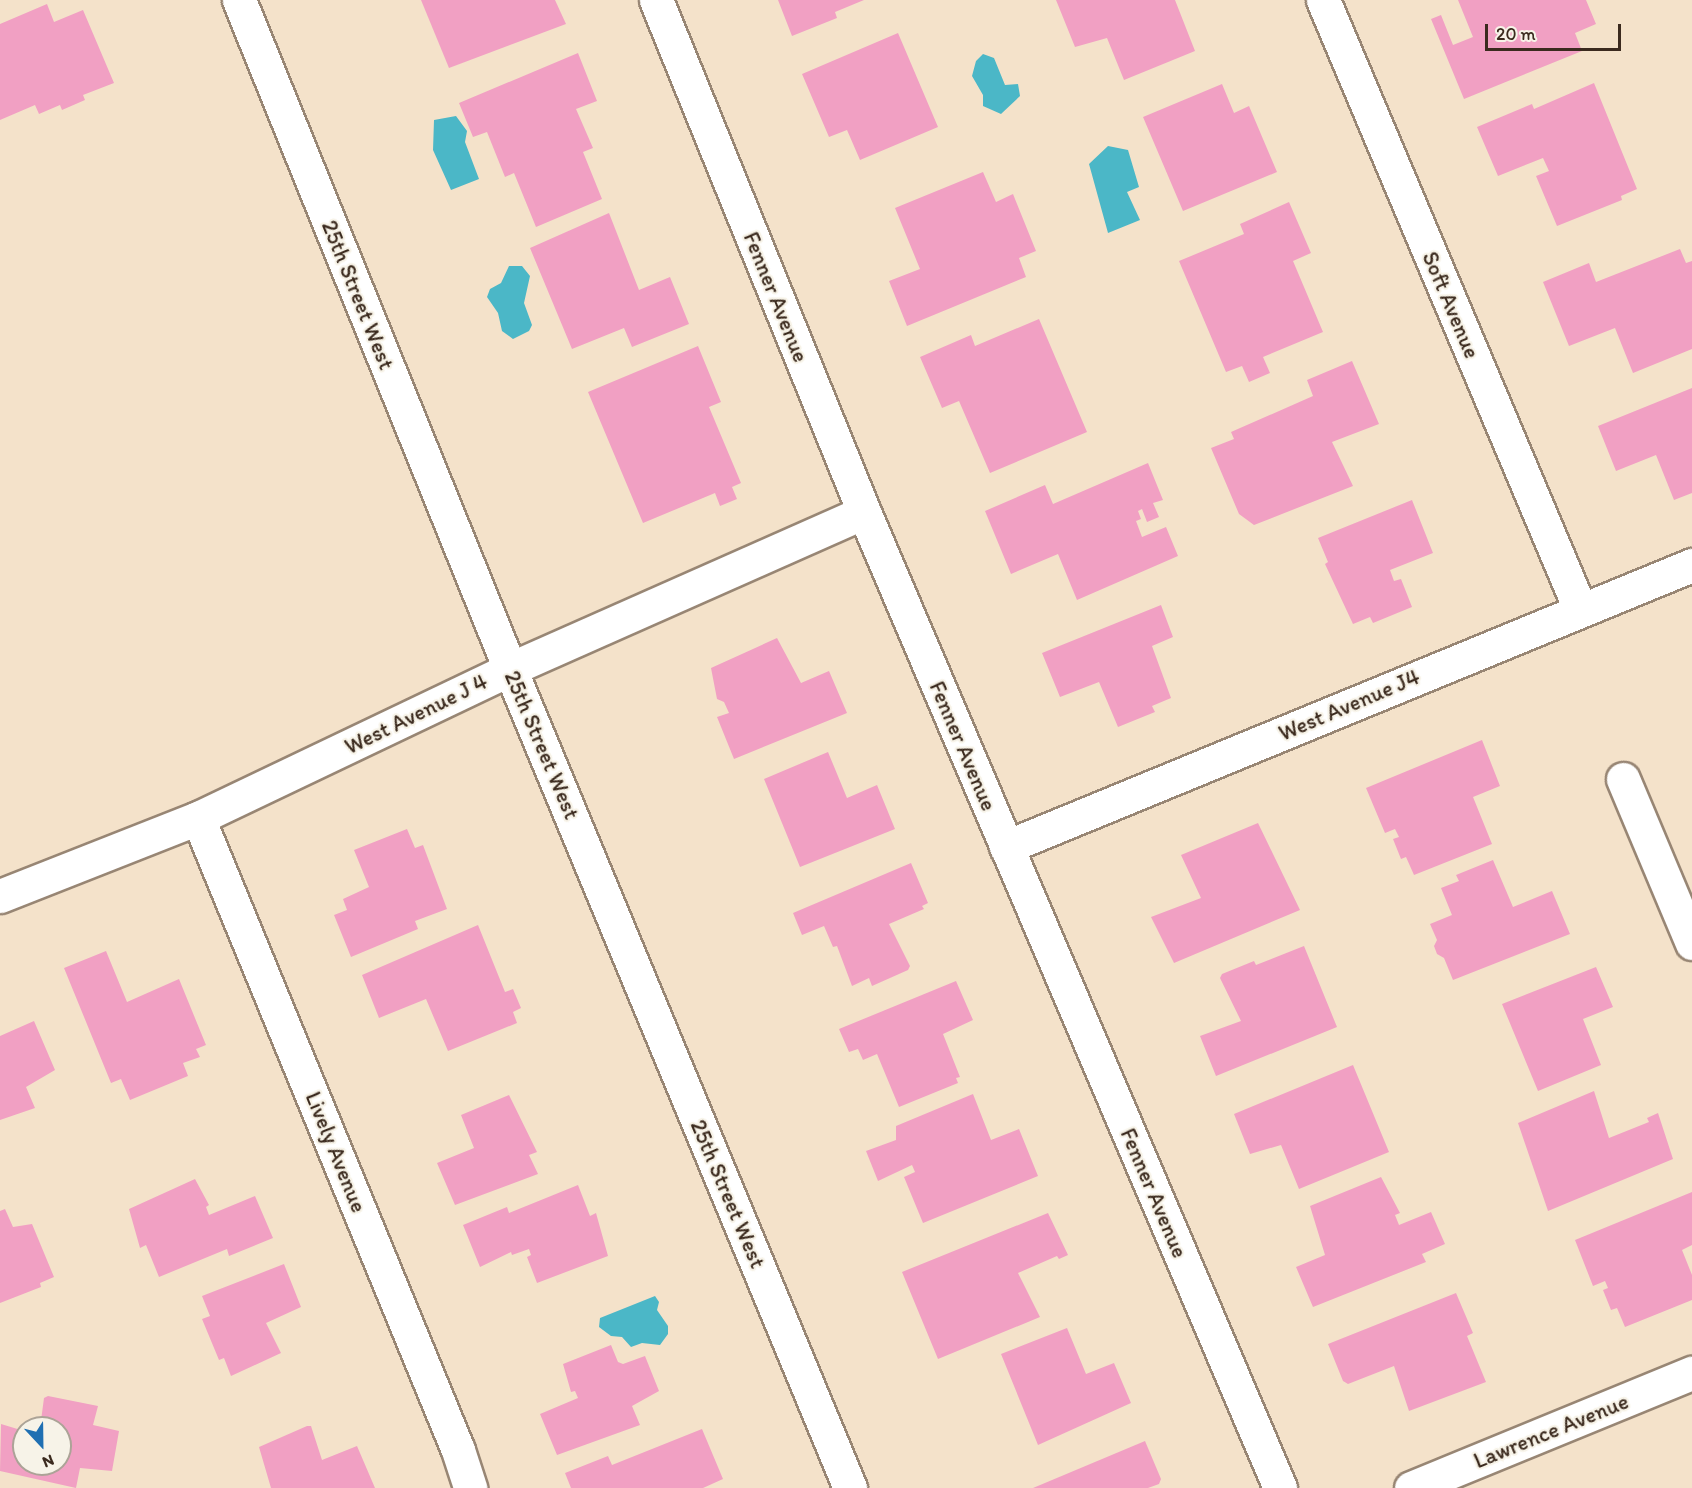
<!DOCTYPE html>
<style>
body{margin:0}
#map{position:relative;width:1692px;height:1488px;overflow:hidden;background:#f4e2ca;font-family:Itim,sans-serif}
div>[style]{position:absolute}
.water>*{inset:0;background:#4bb7c7}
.building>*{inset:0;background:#f1a0c3}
.roads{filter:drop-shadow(2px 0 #988674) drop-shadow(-2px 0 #988674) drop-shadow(0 2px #988674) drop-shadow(0 -2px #988674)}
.minor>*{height:33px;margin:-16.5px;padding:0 16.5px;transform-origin:16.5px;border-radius:16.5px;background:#fff}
.tertiary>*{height:33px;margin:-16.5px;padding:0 16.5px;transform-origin:16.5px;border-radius:16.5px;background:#fff}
span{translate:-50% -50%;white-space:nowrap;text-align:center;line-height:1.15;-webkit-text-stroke:4.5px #f7f3e8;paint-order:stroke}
.street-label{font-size:22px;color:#3b2a1e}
.north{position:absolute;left:12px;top:1416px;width:60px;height:60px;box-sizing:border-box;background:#f7f3e8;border:2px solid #aca397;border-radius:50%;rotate:158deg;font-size:16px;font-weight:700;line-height:24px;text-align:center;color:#3b2a1e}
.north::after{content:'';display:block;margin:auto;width:21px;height:27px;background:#1f6fb2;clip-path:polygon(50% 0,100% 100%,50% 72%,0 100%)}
.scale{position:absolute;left:1485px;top:24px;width:136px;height:27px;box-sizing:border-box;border:3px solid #3b2a1e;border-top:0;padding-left:8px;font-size:18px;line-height:21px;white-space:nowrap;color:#3b2a1e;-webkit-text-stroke:4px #f7f3e8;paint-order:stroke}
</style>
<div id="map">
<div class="water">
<div style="clip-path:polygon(983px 54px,994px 58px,1005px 85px,1018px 84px,1020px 96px,1001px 114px,983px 106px,983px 95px,972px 76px,976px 61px)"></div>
<div style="clip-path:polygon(456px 116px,467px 131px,465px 142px,479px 179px,451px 190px,433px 150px,434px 120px)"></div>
<div style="clip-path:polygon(1108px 146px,1128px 150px,1139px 187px,1127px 192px,1140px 220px,1108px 233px,1089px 164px)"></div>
<div style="clip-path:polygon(509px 266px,522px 266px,530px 276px,524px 303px,532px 325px,529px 331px,513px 339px,502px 331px,498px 313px,487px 297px,490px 289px,501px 283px)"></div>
<div style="clip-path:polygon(655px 1296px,659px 1302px,657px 1310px,668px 1326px,668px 1334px,660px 1345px,642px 1343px,631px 1347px,622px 1337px,611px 1336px,599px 1327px,600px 1318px)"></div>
</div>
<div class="building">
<div style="clip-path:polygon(421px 0,555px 0,566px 24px,449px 68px)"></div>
<div style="clip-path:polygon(778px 0,864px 0,835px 12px,837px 18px,792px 36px)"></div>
<div style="clip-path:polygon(1056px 0,1175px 0,1195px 51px,1124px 80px,1107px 38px,1075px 47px)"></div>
<div style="clip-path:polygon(1458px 0,1586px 0,1596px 24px,1575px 33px,1582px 51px,1464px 99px,1431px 19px,1441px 15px,1453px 45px,1473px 37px)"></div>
<div style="clip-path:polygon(47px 4px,54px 22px,83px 10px,114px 83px,83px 95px,85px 100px,62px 110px,60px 105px,39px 114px,35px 105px,0 120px,0 24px)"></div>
<div style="clip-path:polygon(898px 33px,938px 127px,860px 160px,847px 130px,829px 137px,802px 74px)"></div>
<div style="clip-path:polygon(578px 53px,597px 101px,576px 109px,593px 148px,583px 152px,602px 199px,536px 227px,514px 173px,505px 177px,487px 132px,473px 137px,459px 103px)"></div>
<div style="clip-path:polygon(1594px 83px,1637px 189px,1621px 196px,1622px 200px,1557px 226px,1536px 176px,1549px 171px,1543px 158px,1498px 176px,1477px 127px,1532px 104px,1534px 109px)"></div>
<div style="clip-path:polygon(1222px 84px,1234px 113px,1249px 106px,1277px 172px,1183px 211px,1143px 117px)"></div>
<div style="clip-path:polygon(983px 172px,996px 202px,1013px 194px,1036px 251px,1019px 258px,1026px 277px,907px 326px,889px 281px,920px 269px,895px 208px)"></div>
<div style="clip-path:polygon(1289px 202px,1311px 253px,1293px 261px,1323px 332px,1263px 357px,1270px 373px,1249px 382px,1242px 366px,1226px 372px,1179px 261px,1244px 234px,1240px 224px)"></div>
<div style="clip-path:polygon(609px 213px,639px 290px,670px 277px,689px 324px,632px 347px,624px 328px,572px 349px,530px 248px)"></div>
<div style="clip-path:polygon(1680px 249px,1686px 263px,1692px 261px,1692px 349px,1633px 373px,1615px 328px,1569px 346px,1543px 282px,1589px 263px,1596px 282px)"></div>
<div style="clip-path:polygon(1039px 319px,1087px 432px,990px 473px,959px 401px,942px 408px,920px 357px,971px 335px,975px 346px)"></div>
<div style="clip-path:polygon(698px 346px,721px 402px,709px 407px,741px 483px,732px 487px,737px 499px,720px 506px,715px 493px,643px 523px,588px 392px)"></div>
<div style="clip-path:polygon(1352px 361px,1379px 424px,1332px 442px,1353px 486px,1254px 525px,1239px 514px,1211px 448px,1234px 439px,1231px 432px,1313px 396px,1307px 380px)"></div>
<div style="clip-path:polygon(1692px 388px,1692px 493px,1674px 500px,1656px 455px,1616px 471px,1598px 426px)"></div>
<div style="clip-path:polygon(1148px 463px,1163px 500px,1153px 503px,1159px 517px,1147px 522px,1142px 509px,1138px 511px,1141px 519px,1136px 521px,1142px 537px,1166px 527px,1178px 556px,1077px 600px,1058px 554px,1011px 574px,985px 511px,1045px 485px,1053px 504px)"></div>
<div style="clip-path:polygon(1412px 500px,1433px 553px,1390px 570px,1394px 581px,1401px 579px,1412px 607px,1373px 623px,1370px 617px,1353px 624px,1325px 564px,1328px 562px,1318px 538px)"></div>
<div style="clip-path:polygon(1161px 605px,1173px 637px,1152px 646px,1171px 698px,1152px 706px,1155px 712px,1118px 727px,1099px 682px,1060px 697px,1042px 653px)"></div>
<div style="clip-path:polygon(777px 638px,801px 683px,829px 671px,847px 713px,734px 759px,717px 717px,729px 713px,724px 702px,717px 699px,711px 668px)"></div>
<div style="clip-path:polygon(1482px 740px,1500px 786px,1473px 797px,1492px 844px,1414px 875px,1406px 857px,1401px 859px,1393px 839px,1399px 837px,1395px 829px,1385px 833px,1366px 788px)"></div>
<div style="clip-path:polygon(828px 752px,847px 798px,877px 785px,895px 829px,800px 867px,764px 779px)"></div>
<div style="clip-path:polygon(1258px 823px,1300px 910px,1174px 963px,1151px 917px,1201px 898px,1181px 855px)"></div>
<div style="clip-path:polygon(407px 829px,415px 848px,423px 845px,447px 909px,415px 921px,418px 929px,351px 957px,334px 915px,347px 910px,343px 899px,369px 887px,354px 850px)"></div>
<div style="clip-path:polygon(1493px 860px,1513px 907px,1552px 891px,1570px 934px,1453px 980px,1444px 958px,1437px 954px,1434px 946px,1437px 940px,1430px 924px,1452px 915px,1441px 888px,1459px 881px,1456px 875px)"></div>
<div style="clip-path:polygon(911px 863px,928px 903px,922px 906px,924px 909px,889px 924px,910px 966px,908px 970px,872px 986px,869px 978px,852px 986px,837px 946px,833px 947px,824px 926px,802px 935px,793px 913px)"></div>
<div style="clip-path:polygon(478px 925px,505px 992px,513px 989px,521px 1008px,513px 1012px,517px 1023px,448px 1051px,426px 999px,379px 1018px,362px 975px)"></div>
<div style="clip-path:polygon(1304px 946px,1337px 1027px,1216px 1076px,1200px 1036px,1241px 1021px,1220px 978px,1222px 974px,1254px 961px,1256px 965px)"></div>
<div style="clip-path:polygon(106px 951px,127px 1002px,179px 979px,206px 1045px,196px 1049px,200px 1057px,183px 1063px,188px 1076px,130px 1100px,121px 1079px,111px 1083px,64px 968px)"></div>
<div style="clip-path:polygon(1596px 967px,1613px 1007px,1583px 1019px,1601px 1065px,1538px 1091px,1502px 1004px)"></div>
<div style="clip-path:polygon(956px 981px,973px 1020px,943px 1034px,960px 1077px,956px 1078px,958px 1083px,899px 1107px,877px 1054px,863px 1060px,858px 1049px,849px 1052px,839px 1029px)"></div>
<div style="clip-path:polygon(34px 1021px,55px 1070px,26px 1087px,35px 1108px,0 1120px,0 1036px)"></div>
<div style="clip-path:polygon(1353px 1065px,1389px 1152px,1299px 1189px,1281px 1145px,1250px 1154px,1234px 1114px)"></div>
<div style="clip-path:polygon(1594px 1091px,1609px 1138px,1649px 1122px,1647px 1118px,1658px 1113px,1673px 1159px,1548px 1211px,1518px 1123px)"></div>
<div style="clip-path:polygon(973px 1094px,991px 1140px,1019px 1129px,1038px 1176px,923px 1223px,904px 1177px,915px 1172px,912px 1165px,878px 1181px,866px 1151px,896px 1140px,896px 1126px)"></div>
<div style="clip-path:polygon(509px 1095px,537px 1152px,529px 1155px,538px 1174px,455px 1205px,437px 1163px,474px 1148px,461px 1115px)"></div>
<div style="clip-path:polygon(1381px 1177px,1400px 1213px,1395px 1215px,1399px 1225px,1431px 1212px,1445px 1244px,1422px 1254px,1426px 1262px,1313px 1307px,1296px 1267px,1325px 1255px,1310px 1206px)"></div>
<div style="clip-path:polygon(195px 1179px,209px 1205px,206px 1207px,209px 1215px,255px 1196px,273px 1238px,229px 1256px,227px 1249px,159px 1277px,146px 1245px,140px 1248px,129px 1209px)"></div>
<div style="clip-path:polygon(578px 1185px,590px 1216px,596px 1213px,608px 1256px,537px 1283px,527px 1257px,531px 1255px,529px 1249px,512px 1255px,511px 1252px,480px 1267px,463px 1225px,507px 1207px,509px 1213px)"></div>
<div style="clip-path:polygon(1692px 1192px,1692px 1245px,1682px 1250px,1692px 1275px,1692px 1300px,1625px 1327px,1617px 1308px,1611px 1310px,1603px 1290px,1608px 1288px,1605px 1281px,1593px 1286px,1575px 1240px)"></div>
<div style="clip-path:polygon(5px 1209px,13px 1227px,32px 1224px,54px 1277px,40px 1283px,41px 1287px,0 1303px,0 1211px)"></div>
<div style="clip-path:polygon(1048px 1213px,1068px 1255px,1059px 1259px,1057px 1256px,1018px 1273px,1040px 1317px,938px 1359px,902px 1272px)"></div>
<div style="clip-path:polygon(284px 1264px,301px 1307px,266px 1323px,281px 1353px,231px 1376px,224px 1358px,219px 1360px,202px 1319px,210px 1316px,202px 1296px)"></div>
<div style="clip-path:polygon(1456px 1293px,1473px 1333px,1467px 1336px,1486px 1382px,1409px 1411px,1394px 1366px,1348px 1384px,1343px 1381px,1328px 1344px)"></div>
<div style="clip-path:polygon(1067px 1328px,1086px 1374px,1114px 1363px,1131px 1403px,1038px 1445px,1001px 1354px)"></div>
<div style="clip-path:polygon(611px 1345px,618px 1362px,623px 1364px,645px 1356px,659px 1391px,632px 1406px,640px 1425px,557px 1455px,540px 1414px,578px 1398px,575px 1391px,571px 1392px,563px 1364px)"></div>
<div style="clip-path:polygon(48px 1396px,98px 1406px,93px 1425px,119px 1431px,112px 1471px,80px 1468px,76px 1488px,0 1471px,1px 1424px,24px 1431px,24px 1464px,60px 1464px,60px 1428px,40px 1428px,44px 1398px)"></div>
<div style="clip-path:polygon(307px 1426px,311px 1426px,322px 1460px,357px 1446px,375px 1488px,271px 1488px,259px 1447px)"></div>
<div style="clip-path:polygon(702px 1429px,723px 1479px,703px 1488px,571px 1488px,565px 1473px,608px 1456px,612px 1465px)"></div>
<div style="clip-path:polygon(1145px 1441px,1161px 1479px,1159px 1484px,1148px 1488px,1033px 1488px)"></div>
</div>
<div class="roads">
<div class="minor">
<div style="left:656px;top:0;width:553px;rotate:67.89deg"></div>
<div style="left:864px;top:512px;width:1061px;rotate:66.91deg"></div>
<div style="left:1323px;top:0;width:661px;rotate:67.12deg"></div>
<div style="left:1623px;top:779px;width:178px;rotate:67.2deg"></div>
<div style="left:198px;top:818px;width:683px;rotate:67.64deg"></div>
<div style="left:458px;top:1450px;width:40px;rotate:72deg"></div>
<div style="left:1006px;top:847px;width:742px;rotate:-22.35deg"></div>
<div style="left:0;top:896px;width:213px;rotate:-21.5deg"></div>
<div style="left:198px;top:818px;width:346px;rotate:-25.5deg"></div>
<div style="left:510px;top:669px;width:387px;rotate:-23.9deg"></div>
<div style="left:1411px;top:1488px;width:304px;rotate:-22.3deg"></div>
</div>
<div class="tertiary">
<div style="left:239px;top:0;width:722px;rotate:67.95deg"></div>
<div style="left:510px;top:669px;width:887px;rotate:67.45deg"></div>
</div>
</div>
<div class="street-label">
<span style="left:358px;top:295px;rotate:68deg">25th Street West</span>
<span style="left:776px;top:297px;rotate:68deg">Fenner Avenue</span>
<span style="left:1451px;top:305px;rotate:67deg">Soft Avenue</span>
<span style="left:1349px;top:705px;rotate:-23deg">West Avenue J4</span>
<span style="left:416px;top:714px;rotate:-26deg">West Avenue J 4</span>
<span style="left:542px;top:745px;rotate:67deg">25th Street West</span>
<span style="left:963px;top:746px;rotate:67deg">Fenner Avenue</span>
<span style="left:336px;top:1152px;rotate:68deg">Lively Avenue</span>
<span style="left:1154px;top:1193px;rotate:67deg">Fenner Avenue</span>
<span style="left:728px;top:1194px;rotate:67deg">25th Street West</span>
<span style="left:1551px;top:1431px;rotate:-22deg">Lawrence Avenue</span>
</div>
<div class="north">N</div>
<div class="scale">20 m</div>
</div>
